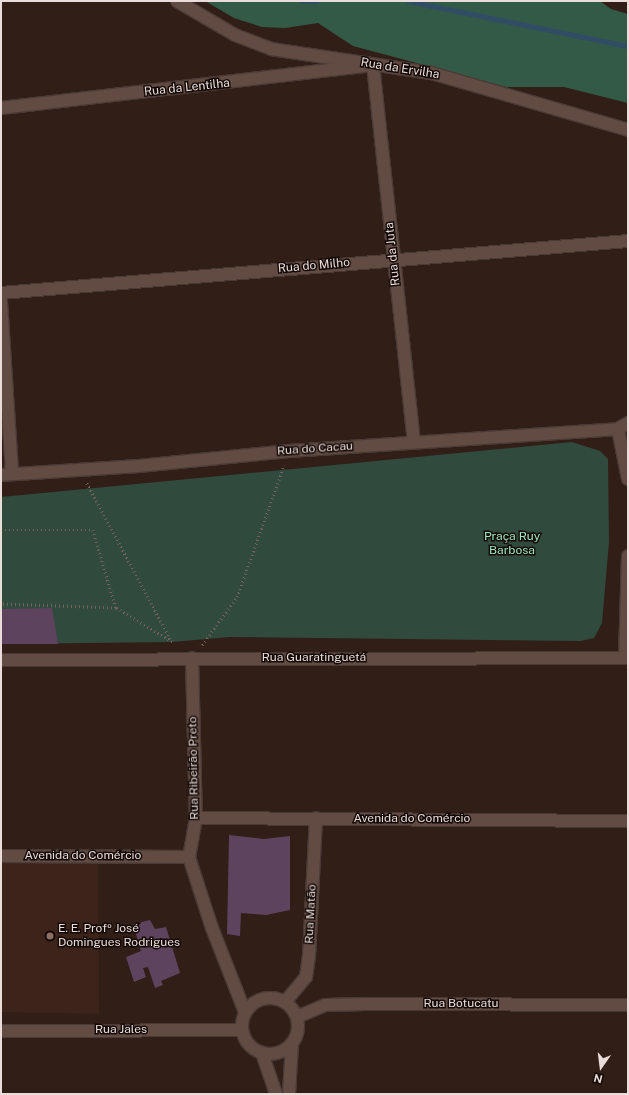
<!DOCTYPE html>
<meta charset="utf-8">
<style>
body{margin:0}
#map{position:relative;width:629px;height:1095px;overflow:hidden;background:#311e17;font-family:"Public Sans",sans-serif}
div>[style]{position:absolute}
.built>*{inset:0;background:#3d241b}
.green>*{inset:0;background:#304a3d}
.forest>*{inset:0;background:#325a47}
.stream>*{height:5px;margin:-2.5px;padding:0 2.5px;transform-origin:2.5px;border-radius:2.5px;background:#314d66}
.building>*{inset:0;background:#5e435e}
.path>*{height:2.5px;margin-top:-1.25px;transform-origin:0;background:repeating-linear-gradient(90deg,#74635d 0 1px,transparent 0 4px)}
.roads{filter:drop-shadow(1px 0 #4a3a36) drop-shadow(-1px 0 #4a3a36) drop-shadow(0 1px #4a3a36) drop-shadow(0 -1px #4a3a36)}
.minor>*{height:12px;margin:-6px;padding:0 6px;transform-origin:6px;border-radius:6px;background:#614b43}
.minor>.ring{margin:-6px;padding:0;box-sizing:content-box;background:none;border:12px solid #614b43;border-radius:50%}
.dots>*{width:11px;height:11px;translate:-50% -50%;box-sizing:border-box;border:2px solid #130a07;border-radius:50%}
span{translate:-50% -50%;white-space:nowrap;text-align:center;line-height:1.15;-webkit-text-stroke:3px #130a07;paint-order:stroke}
.street-label{font-size:12px;color:#eadcd8}
.park-label{font-size:12px;color:#a0e5c3}
.poi-label{font-size:12px;color:#eadcd8}
.left{translate:0 -50%;text-align:left}
.frame{position:absolute;inset:0;border:2px solid #eadcd8;pointer-events:none}
.north{position:absolute;left:581px;top:1047px;width:40px;height:40px;-webkit-text-stroke:3px #130a07;paint-order:stroke;rotate:194deg;font-size:11px;font-weight:700;line-height:16px;text-align:center;color:#eadcd8}
.north::after{content:'';display:block;margin:auto;width:14px;height:18px;background:#eadcd8;clip-path:polygon(50% 0,100% 100%,50% 72%,0 100%)}
</style>
<div id="map">
<div class="built">
<div style="clip-path:polygon(98px 859px,99px 1014px,1px 1012px,1px 860px)"></div>
</div>
<div class="green">
<div style="clip-path:polygon(572px 442px,600px 451px,608px 459px,609px 542px,602px 623px,594px 638px,581px 641px,230px 637px,172px 642px,1px 644px,1px 497px)"></div>
</div>
<div class="forest">
<div style="clip-path:polygon(205px 1px,600px 1px,611px 9px,628px 14px,628px 103px,564px 87px,506px 87px,353px 46px,318px 23px,285px 28px,262px 27px,234px 18px)"></div>
</div>
<div class="stream">
<div style="left:302px;top:1px;width:14px"></div>
<div style="left:408px;top:1px;width:225px;rotate:11.6deg"></div>
</div>
<div class="building">
<div style="clip-path:polygon(52px 608px,58px 644px,1px 644px,1px 609px)"></div>
<div style="clip-path:polygon(229px 835px,264px 839px,290px 836px,290px 910px,266px 915px,241px 913px,240px 936px,227px 934px)"></div>
<div style="clip-path:polygon(150px 920px,155px 929px,166px 927px,180px 973px,161px 981px,163px 985px,155px 988px,148px 967px,143px 968px,146px 977px,134px 982px,126px 957px,141px 951px,133px 924px)"></div>
</div>
<div class="path">
<div style="left:87px;top:483px;width:180px;rotate:61.9deg"></div>
<div style="left:172px;top:642px;width:66px;rotate:-148.7deg"></div>
<div style="left:1px;top:530px;width:92px"></div>
<div style="left:93px;top:530px;width:81px;rotate:73.6deg"></div>
<div style="left:116px;top:608px;width:115px;rotate:-178deg"></div>
<div style="left:202px;top:645px;width:59px;rotate:-53.9deg"></div>
<div style="left:237px;top:597px;width:140px;rotate:-70.4deg"></div>
</div>
<div class="roads">
<div class="minor">
<div style="left:177px;top:1px;width:67px;rotate:30.4deg"></div>
<div style="left:235px;top:35px;width:39px;rotate:21deg"></div>
<div style="left:271px;top:49px;width:162px;rotate:8.5deg"></div>
<div style="left:431px;top:73px;width:205px;rotate:16.1deg"></div>
<div style="left:1px;top:108px;width:374px;rotate:-6.6deg"></div>
<div style="left:373px;top:65px;width:379px;rotate:83.8deg"></div>
<div style="left:1px;top:293px;width:629px;rotate:-4.74deg"></div>
<div style="left:1px;top:302px;width:172px;rotate:86.3deg"></div>
<div style="left:618px;top:429px;width:51px;rotate:78.7deg"></div>
<div style="left:1px;top:475px;width:138px;rotate:-3.7deg"></div>
<div style="left:139px;top:466px;width:151px;rotate:-5.7deg"></div>
<div style="left:289px;top:451px;width:330px;rotate:-3.8deg"></div>
<div style="left:618px;top:429px;width:12px;rotate:-31deg"></div>
<div style="left:192px;top:658px;width:160px;rotate:88.6deg"></div>
<div style="left:196px;top:818px;width:40px;rotate:100deg"></div>
<div style="left:189px;top:857px;width:75px;rotate:72.1deg"></div>
<div style="left:212px;top:928px;width:90px;rotate:68.6deg"></div>
<div style="left:625px;top:658px;width:102px;rotate:-88.3deg"></div>
<div style="left:1px;top:660px;width:627px;rotate:-0.18deg"></div>
<div style="left:196px;top:818px;width:432px;rotate:0.4deg"></div>
<div style="left:1px;top:856px;width:188px;rotate:0.3deg"></div>
<div class="ring" style="left:242px;top:998px;width:44px;height:44px"></div>
<div style="left:285px;top:1002px;width:33px;rotate:-50deg"></div>
<div style="left:306px;top:977px;width:21px;rotate:-82deg"></div>
<div style="left:309px;top:956px;width:138px;rotate:-87.1deg"></div>
<div style="left:297px;top:1017px;width:30px;rotate:-23deg"></div>
<div style="left:325px;top:1005px;width:40px;rotate:-1.4deg"></div>
<div style="left:365px;top:1004px;width:263px;rotate:0.2deg"></div>
<div style="left:1px;top:1031px;width:241px;rotate:-0.2deg"></div>
<div style="left:262px;top:1053px;width:43px;rotate:71.1deg"></div>
<div style="left:289px;top:1094px;width:51px;rotate:-86.6deg"></div>
</div>
</div>
<div class="dots">
<div style="left:50px;top:936px;background:#8d6e63"></div>
</div>
<div class="street-label">
<span style="left:400px;top:69px;rotate:9deg">Rua da Ervilha</span>
<span style="left:187px;top:88px;rotate:-6deg">Rua da Lentilha</span>
<span style="left:393px;top:254px;rotate:-96deg">Rua da Juta</span>
<span style="left:314px;top:266px;rotate:-5deg">Rua do Milho</span>
<span style="left:315px;top:449px;rotate:-4deg">Rua do Cacau</span>
<span style="left:314px;top:658px">Rua Guaratinguetá</span>
<span style="left:194px;top:768px;rotate:-91deg">Rua Ribeirão Preto</span>
<span style="left:412px;top:819px">Avenida do Comércio</span>
<span style="left:83px;top:856px">Avenida do Comércio</span>
<span style="left:311px;top:914px;rotate:-87deg">Rua Matão</span>
<span style="left:461px;top:1004px">Rua Botucatu</span>
<span style="left:121px;top:1030px">Rua Jales</span>
</div>
<div class="park-label">
<span style="left:512px;top:544px">Praça Ruy<br>Barbosa</span>
</div>
<div class="poi-label">
<span class="left" style="left:58px;top:936px">E. E. Profº José<br>Domingues Rodrigues</span>
</div>
<div class="frame"></div>
<div class="north">N</div>
</div>
